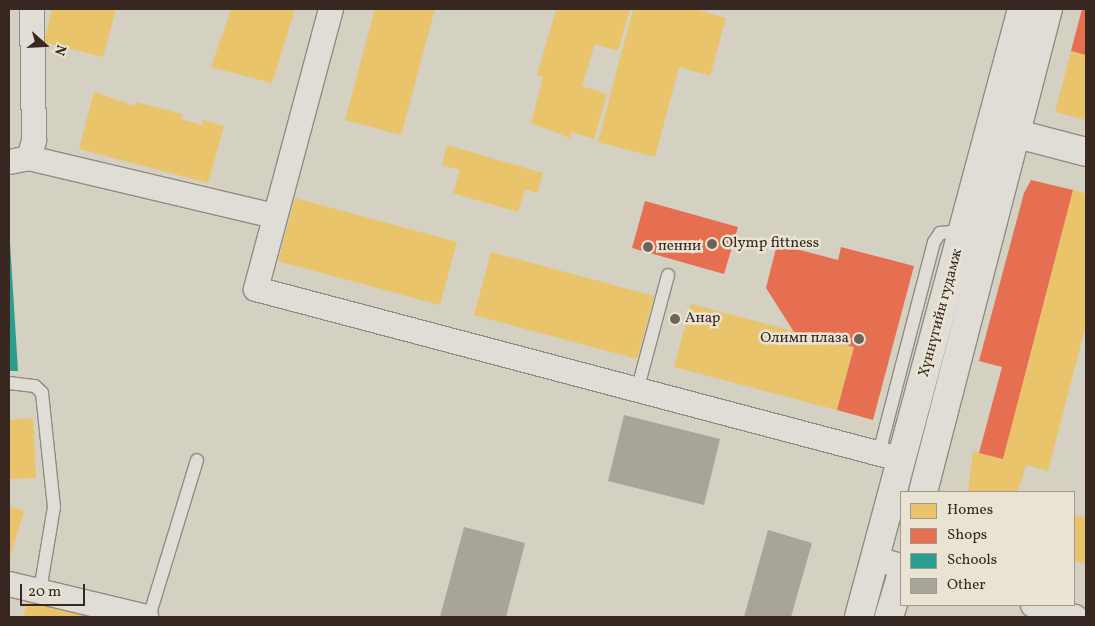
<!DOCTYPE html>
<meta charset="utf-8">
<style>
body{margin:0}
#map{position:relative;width:1095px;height:626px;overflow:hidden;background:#d4d0c2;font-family:Vollkorn,serif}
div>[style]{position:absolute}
.homes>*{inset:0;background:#e9c46a}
.shops>*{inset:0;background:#e76f51}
.schools>*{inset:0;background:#2a9d8f}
.building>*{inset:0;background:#a8a49a}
.roads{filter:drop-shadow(1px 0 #908c83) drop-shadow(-1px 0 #908c83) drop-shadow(0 1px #908c83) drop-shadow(0 -1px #908c83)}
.lane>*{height:12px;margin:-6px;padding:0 6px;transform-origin:6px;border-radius:6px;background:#dfddd6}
.street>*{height:24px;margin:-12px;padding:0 12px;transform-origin:12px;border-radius:12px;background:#dfddd6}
.secondary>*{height:28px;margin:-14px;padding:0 14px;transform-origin:14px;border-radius:14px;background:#dfddd6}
.dots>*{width:14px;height:14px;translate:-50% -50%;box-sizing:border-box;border:2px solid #e8e3d2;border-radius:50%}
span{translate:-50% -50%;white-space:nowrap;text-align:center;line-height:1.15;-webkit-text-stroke:5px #e8e3d2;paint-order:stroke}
.poi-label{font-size:15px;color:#382821}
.left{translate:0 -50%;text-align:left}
.right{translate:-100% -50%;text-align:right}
.street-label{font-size:15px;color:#382821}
.frame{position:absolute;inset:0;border:10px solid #382821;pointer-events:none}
.legend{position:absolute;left:900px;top:491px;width:175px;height:115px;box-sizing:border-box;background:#e8e3d2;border:1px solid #a2988b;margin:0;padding:6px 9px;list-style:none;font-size:15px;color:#382821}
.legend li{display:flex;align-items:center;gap:10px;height:25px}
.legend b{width:25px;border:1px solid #a2988b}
.north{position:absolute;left:20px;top:20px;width:50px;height:50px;-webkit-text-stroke:4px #e8e3d2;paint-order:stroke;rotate:109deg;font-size:14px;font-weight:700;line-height:20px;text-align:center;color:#382821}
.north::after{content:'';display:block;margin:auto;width:18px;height:22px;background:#382821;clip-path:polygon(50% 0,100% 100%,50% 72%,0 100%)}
.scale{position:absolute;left:20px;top:584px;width:65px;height:22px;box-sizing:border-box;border:2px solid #382821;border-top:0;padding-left:6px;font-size:15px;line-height:18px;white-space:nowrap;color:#382821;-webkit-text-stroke:4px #e8e3d2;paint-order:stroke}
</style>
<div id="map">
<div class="homes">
<div style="clip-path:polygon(52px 9px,116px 9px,103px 57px,44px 42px)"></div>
<div style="clip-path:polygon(231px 9px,295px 9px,272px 83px,211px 67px)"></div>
<div style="clip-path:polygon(375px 9px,435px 9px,401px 135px,345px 120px)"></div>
<div style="clip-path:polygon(563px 9px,630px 9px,618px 51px,595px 44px,582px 86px,607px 94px,594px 139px,572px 132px,570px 138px,531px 123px,543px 77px,537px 75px,556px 10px)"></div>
<div style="clip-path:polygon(633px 9px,694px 9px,726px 18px,710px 76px,679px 67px,655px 157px,598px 142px)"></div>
<div style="clip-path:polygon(1071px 51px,1086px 55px,1086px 120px,1055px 112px)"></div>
<div style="clip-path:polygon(94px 92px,135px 106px,136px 102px,182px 114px,181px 119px,202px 125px,203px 120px,224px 126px,208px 183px,79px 149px)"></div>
<div style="clip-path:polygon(447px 145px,543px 173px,537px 193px,525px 189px,518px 212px,453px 193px,460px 170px,442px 165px)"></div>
<div style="clip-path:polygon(1073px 190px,1086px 194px,1086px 324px,1048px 471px,1026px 465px,1018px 492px,968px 492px,973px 451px,1003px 459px)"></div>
<div style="clip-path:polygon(295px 198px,457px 242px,440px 305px,278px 261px)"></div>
<div style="clip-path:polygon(491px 252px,654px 296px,637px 359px,474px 315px)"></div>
<div style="clip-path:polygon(691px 304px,854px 347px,837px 410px,674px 367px)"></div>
<div style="clip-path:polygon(33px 418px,36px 478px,9px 479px,9px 420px)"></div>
<div style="clip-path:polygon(9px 506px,24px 511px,9px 561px)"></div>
<div style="clip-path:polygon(1074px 514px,1086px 518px,1086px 564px,1074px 561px)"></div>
<div style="clip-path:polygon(29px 596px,110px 617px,23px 617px)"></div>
</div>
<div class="shops">
<div style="clip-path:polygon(1082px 9px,1086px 9px,1086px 55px,1071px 51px)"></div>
<div style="clip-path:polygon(1031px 180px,1073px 190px,1003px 459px,979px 453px,1002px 367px,979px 361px,1024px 193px)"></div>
<div style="clip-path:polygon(645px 201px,738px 227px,724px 274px,632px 248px)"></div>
<div style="clip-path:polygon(777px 244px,838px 260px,841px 247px,914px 266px,873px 420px,837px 410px,854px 347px,794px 332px,766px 288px)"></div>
</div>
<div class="schools">
<div style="clip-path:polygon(9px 227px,18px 371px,9px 371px)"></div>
</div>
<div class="building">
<div style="clip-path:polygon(624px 415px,720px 439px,704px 505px,608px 481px)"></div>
<div style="clip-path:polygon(464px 527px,525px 543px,506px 617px,440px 617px)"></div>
<div style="clip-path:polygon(768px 530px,812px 543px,791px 617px,744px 617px)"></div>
</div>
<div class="roads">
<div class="lane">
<div style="left:9px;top:383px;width:26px;rotate:7deg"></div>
<div style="left:35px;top:386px;width:10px;rotate:45deg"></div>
<div style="left:42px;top:393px;width:115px;rotate:84deg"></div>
<div style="left:54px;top:507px;width:85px;rotate:99.5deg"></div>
<div style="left:637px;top:391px;width:120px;rotate:-75deg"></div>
<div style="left:879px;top:453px;width:218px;rotate:-75.4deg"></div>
<div style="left:934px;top:242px;width:11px;rotate:-56deg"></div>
<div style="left:940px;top:233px;width:23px;rotate:-5deg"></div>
<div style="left:149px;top:617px;width:164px;rotate:-73deg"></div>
</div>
<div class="street">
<div style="left:331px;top:9px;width:290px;rotate:105deg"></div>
<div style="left:256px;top:289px;width:669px;rotate:14.8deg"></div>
<div style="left:29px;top:158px;width:253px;rotate:13.3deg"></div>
<div style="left:9px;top:162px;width:20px;rotate:-11deg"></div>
<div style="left:29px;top:158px;width:19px;rotate:-74deg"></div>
<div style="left:34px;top:140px;width:131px;rotate:-90.9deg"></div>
<div style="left:875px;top:559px;width:27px;rotate:15deg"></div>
<div style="left:9px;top:584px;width:141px;rotate:13.5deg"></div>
<div style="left:1033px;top:605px;width:44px;rotate:15.9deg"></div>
</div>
<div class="secondary">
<div style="left:998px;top:129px;width:91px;rotate:14.6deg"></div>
<div style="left:923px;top:492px;width:499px;rotate:-75.5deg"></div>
<div style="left:859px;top:617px;width:629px;rotate:-74.99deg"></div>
<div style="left:889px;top:617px;width:42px;rotate:-73.3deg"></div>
</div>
</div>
<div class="dots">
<div style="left:712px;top:244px;background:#6f6359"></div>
<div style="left:648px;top:247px;background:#6f6359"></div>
<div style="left:675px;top:319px;background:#6f6359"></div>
<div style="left:859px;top:339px;background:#6f6359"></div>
</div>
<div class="poi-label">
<span class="left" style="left:722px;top:244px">Olymp fittness</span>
<span class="left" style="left:658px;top:247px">пенни</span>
<span class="left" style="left:685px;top:319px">Анар</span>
<span class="right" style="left:849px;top:339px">Олимп плаза</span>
</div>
<div class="street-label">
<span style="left:941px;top:313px;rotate:-75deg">Хүннүгийн гудамж</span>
</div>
<div class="frame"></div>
<ul class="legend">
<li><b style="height:14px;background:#e9c46a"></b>Homes</li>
<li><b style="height:14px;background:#e76f51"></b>Shops</li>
<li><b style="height:14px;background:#2a9d8f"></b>Schools</li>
<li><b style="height:14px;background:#a8a49a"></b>Other</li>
</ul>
<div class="north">N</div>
<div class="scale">20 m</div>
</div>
